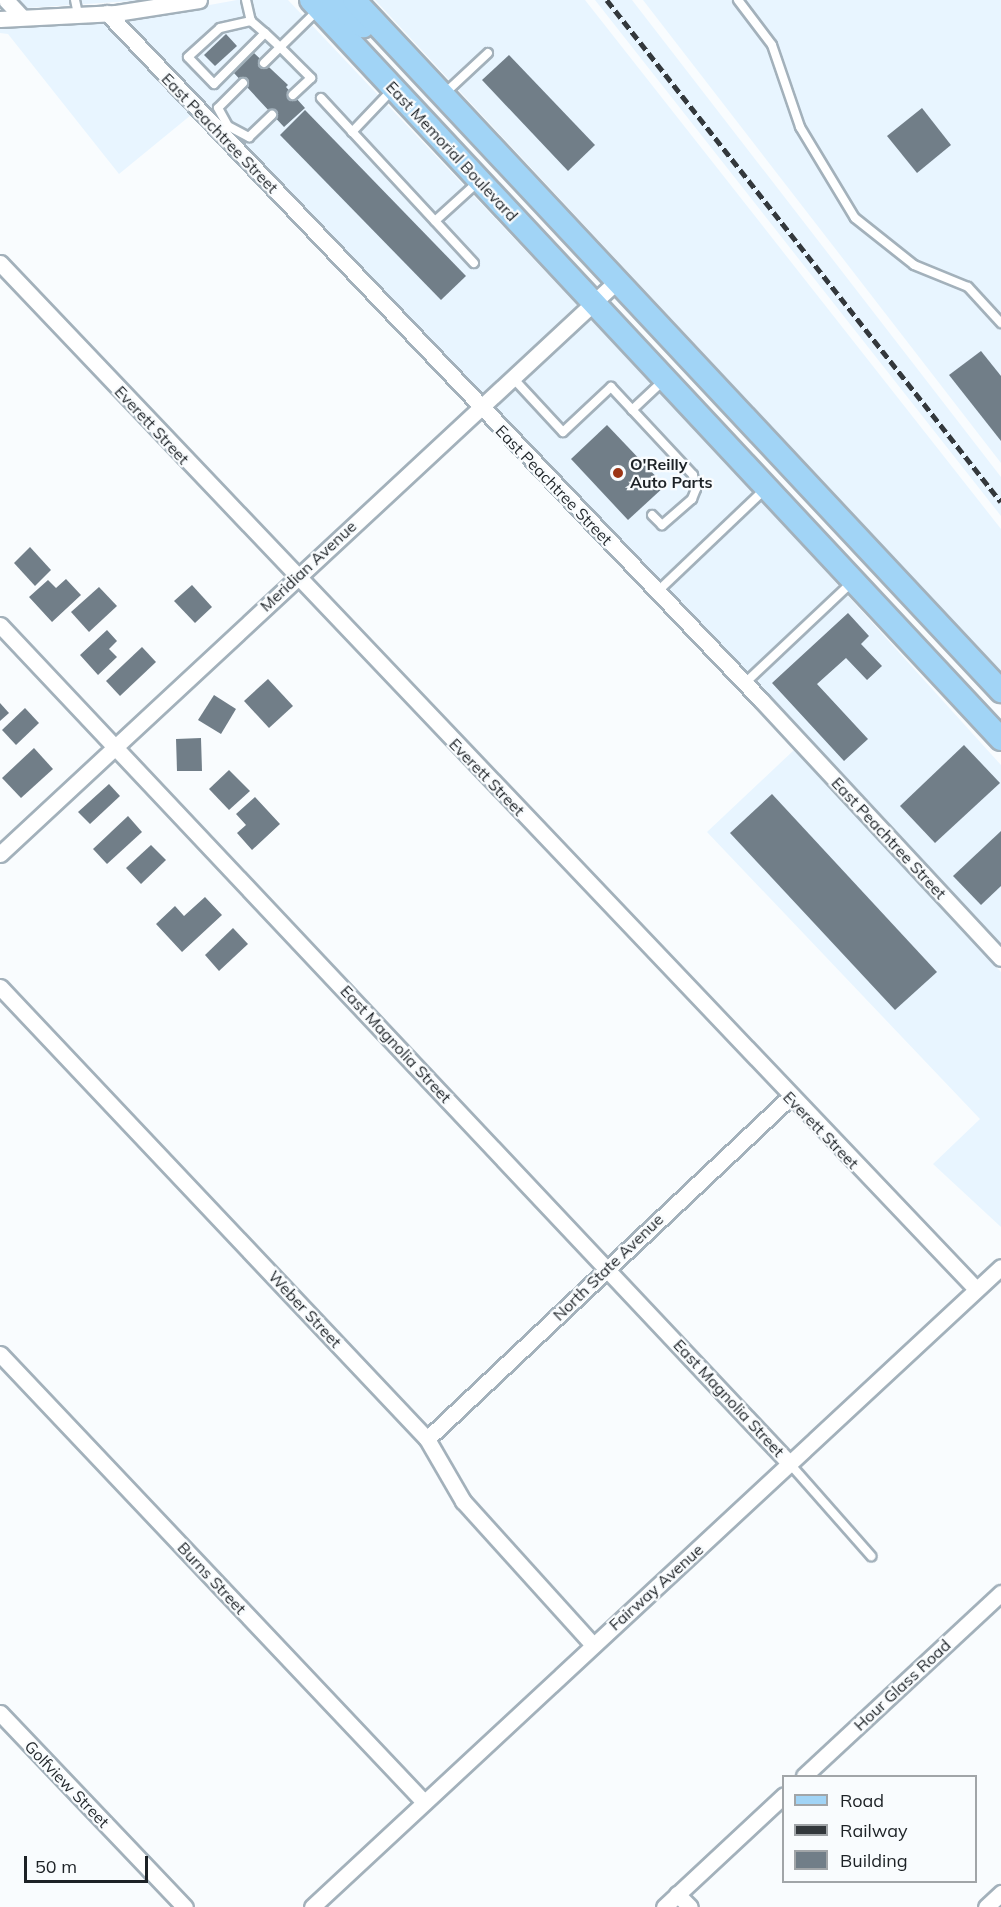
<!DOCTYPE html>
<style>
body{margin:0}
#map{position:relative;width:1001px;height:1907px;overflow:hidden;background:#f9fcfe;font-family:Mulish,sans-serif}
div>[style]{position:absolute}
.built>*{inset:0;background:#e8f5ff}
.building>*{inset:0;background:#717e88}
.roads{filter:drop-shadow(2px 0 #a3b1bb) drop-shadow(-2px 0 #a3b1bb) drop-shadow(0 2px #a3b1bb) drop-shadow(0 -2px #a3b1bb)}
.lane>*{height:8px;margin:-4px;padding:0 4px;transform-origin:4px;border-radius:4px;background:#fff}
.street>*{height:15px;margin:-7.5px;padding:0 7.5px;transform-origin:7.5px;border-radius:7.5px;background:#fff}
.primary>*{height:22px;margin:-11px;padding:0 11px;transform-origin:11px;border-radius:11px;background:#a1d4f6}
.rail>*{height:4.5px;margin-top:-2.25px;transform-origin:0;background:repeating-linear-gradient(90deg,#33383c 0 9px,transparent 0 13.5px)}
.dots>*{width:16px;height:16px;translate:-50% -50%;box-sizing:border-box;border:3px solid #f9fcfe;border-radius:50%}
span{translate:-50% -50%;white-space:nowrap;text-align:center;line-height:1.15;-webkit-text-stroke:4.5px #f9fcfe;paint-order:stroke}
.street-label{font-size:16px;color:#1d2226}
.poi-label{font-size:16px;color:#1d2226;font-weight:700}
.left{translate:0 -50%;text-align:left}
.legend{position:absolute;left:782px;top:1775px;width:195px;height:108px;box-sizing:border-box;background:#f9fcfe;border:2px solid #a1a5a8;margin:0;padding:8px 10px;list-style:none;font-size:18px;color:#1d2226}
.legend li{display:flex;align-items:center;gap:12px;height:30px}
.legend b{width:30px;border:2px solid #a1a5a8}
.scale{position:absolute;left:24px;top:1856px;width:124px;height:27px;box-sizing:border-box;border:3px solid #1d2226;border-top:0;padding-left:8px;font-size:18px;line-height:21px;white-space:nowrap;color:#1d2226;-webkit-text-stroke:4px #f9fcfe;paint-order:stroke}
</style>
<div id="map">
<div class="built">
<div style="clip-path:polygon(20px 0,146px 0,27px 8px)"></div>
<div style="clip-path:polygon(237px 0,288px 0,577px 305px,481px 395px,127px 20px)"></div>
<div style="clip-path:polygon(375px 0,585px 0,1001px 529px,1001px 673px)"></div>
<div style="clip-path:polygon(595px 0,632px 0,1001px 477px,1001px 516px)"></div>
<div style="clip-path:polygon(643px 0,1001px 0,1001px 463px)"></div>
<div style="clip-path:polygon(102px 22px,191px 115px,119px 174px,8px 34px,0 33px,0 28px)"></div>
<div style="clip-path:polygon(589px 318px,751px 489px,1001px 765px,1001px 944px,768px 693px,492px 407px)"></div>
<div style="clip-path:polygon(794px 750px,1001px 972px,1001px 1227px,933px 1164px,980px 1119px,707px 832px)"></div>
</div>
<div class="building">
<div style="clip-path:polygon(226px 34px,237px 46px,215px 66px,204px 55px)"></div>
<div style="clip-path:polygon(254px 53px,288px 85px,286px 87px,305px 108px,284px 127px,233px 72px)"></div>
<div style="clip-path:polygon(509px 55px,595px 145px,568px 171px,482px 80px)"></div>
<div style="clip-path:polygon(922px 108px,951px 145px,917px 173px,887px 136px)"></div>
<div style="clip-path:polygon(305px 110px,466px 276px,441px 300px,280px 135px)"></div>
<div style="clip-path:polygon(981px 351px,1001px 376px,1001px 441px,949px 375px)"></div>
<div style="clip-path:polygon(607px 425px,665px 486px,628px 520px,571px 459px)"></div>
<div style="clip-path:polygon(30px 547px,51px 570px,35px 586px,14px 563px)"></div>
<div style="clip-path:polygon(66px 579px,81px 595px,52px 622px,29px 597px,48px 580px,56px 588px)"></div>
<div style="clip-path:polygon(192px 585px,212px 607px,195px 623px,174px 601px)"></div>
<div style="clip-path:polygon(99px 587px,117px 606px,89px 632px,71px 612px)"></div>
<div style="clip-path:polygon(848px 613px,869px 636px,861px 644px,882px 666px,867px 680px,846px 658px,817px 684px,868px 739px,844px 761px,772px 683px)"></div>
<div style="clip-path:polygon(107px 630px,117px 641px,109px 649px,117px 657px,98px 675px,80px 655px)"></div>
<div style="clip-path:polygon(142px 647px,156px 662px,120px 696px,106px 681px)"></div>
<div style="clip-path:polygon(268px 679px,293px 706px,269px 728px,244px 701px)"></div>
<div style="clip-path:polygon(214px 695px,236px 709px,221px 734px,198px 720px)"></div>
<div style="clip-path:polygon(0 703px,9px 713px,0 721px)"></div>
<div style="clip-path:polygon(25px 708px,39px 723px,16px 745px,2px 730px)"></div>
<div style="clip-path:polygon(201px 738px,202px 771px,177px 771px,176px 739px)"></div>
<div style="clip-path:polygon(964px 745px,1000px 783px,935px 843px,900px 806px)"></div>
<div style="clip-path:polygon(34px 748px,53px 769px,21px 798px,2px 778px)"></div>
<div style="clip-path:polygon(229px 770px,250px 791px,229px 810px,209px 789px)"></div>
<div style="clip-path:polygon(109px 784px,120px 796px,90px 824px,78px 812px)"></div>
<div style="clip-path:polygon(772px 794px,937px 972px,895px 1010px,730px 833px)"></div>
<div style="clip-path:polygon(255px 797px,280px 824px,252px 850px,237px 833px,246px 825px,236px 814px)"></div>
<div style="clip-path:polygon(128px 816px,142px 832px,107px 864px,93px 849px)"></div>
<div style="clip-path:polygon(1001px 831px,1001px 886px,981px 905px,953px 876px)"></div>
<div style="clip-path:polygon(151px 845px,166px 860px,141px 884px,126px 868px)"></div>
<div style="clip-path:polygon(205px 897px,222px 915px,182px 952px,156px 924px,175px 906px,184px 916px)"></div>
<div style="clip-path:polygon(233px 928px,248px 944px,219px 971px,205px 955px)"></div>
</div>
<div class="roads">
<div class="lane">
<div style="left:75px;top:0;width:14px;rotate:78deg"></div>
<div style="left:246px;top:0;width:22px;rotate:77deg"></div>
<div style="left:738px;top:0;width:56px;rotate:52.9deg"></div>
<div style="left:772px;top:45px;width:87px;rotate:71.1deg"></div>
<div style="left:800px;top:127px;width:106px;rotate:58.9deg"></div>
<div style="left:855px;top:218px;width:75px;rotate:38.5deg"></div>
<div style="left:914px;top:265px;width:58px;rotate:22.2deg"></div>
<div style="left:968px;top:287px;width:49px;rotate:47.5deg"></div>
<div style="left:265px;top:33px;width:72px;rotate:135deg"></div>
<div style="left:214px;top:84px;width:37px;rotate:-134deg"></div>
<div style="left:188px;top:57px;width:43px;rotate:-42.2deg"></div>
<div style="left:220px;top:28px;width:32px;rotate:-13deg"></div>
<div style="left:251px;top:21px;width:18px;rotate:41deg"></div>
<div style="left:265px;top:33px;width:21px;rotate:43deg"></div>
<div style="left:280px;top:47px;width:44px;rotate:45deg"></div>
<div style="left:311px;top:78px;width:25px;rotate:137deg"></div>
<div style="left:264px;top:63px;width:76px;rotate:-44.5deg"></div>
<div style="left:243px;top:83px;width:35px;rotate:135deg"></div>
<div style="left:218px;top:108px;width:21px;rotate:61deg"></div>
<div style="left:228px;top:126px;width:24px;rotate:28deg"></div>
<div style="left:249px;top:137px;width:32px;rotate:-44deg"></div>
<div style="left:444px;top:94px;width:60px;rotate:-43deg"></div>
<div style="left:321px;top:98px;width:225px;rotate:47.2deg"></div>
<div style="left:352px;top:132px;width:58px;rotate:-46.4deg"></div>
<div style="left:435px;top:221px;width:58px;rotate:-42.2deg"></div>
<div style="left:512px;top:377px;width:75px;rotate:47.2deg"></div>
<div style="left:563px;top:432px;width:66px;rotate:-43.2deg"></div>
<div style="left:611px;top:387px;width:120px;rotate:47deg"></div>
<div style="left:693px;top:475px;width:14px;rotate:78deg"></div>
<div style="left:696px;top:489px;width:11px;rotate:112deg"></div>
<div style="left:692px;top:499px;width:40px;rotate:139deg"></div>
<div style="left:662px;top:525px;width:14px;rotate:-135deg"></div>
<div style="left:632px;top:410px;width:44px;rotate:-43.2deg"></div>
<div style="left:657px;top:592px;width:149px;rotate:-43.6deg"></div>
<div style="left:745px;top:683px;width:146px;rotate:-43.3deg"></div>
<div style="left:790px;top:1464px;width:123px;rotate:48.6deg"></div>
</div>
<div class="street">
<div style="left:6px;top:0;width:23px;rotate:47deg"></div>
<div style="left:107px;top:13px;width:949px;rotate:46.41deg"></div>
<div style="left:761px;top:700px;width:352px;rotate:47.1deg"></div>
<div style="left:0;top:19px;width:116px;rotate:-3deg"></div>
<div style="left:116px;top:13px;width:84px;rotate:-8.9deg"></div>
<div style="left:0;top:263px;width:1416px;rotate:46.43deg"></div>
<div style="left:0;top:625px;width:1152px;rotate:46.72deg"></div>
<div style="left:0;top:854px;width:842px;rotate:-42.88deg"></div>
<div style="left:0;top:987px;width:622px;rotate:46.63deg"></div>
<div style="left:427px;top:1439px;width:72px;rotate:59.9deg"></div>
<div style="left:463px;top:1501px;width:194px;rotate:47.9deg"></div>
<div style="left:0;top:1354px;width:617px;rotate:46.58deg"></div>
<div style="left:427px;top:1439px;width:499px;rotate:-43.3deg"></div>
<div style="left:0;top:1713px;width:268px;rotate:46.4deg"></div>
<div style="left:804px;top:1776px;width:269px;rotate:-42.9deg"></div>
<div style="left:677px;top:1894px;width:18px;rotate:45deg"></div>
<div style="left:312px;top:1907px;width:940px;rotate:-42.89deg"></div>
<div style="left:664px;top:1907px;width:164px;rotate:-43deg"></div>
<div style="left:986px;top:1907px;width:21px;rotate:-43deg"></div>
</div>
<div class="primary">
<div style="left:311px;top:0;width:1011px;rotate:46.96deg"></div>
<div style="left:333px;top:0;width:40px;rotate:41deg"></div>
<div style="left:354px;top:0;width:947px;rotate:46.88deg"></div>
</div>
</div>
<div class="rail">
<div style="left:607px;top:0;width:638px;rotate:51.87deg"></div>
</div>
<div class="dots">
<div style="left:618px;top:473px;background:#9c3515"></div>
</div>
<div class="street-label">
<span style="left:220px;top:133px;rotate:46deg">East Peachtree Street</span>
<span style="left:452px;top:151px;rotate:47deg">East Memorial Boulevard</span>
<span style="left:152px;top:425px;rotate:47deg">Everett Street</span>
<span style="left:554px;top:485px;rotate:46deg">East Peachtree Street</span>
<span style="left:308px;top:566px;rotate:-43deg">Meridian Avenue</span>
<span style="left:487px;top:777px;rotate:46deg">Everett Street</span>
<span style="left:889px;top:838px;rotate:47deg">East Peachtree Street</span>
<span style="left:396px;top:1044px;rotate:47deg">East Magnolia Street</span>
<span style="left:821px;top:1130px;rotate:46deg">Everett Street</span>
<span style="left:608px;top:1267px;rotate:-44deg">North State Avenue</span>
<span style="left:305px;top:1309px;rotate:47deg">Weber Street</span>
<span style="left:729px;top:1398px;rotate:47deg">East Magnolia Street</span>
<span style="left:212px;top:1578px;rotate:47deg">Burns Street</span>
<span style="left:656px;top:1587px;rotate:-42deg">Fairway Avenue</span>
<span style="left:902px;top:1685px;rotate:-43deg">Hour Glass Road</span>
<span style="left:67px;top:1784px;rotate:46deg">Golfview Street</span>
</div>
<div class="poi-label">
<span class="left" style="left:630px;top:473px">O'Reilly<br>Auto Parts</span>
</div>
<ul class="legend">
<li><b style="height:8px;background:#a1d4f6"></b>Road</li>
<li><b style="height:8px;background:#33383c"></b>Railway</li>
<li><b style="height:16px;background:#717e88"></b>Building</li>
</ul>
<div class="scale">50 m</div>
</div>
